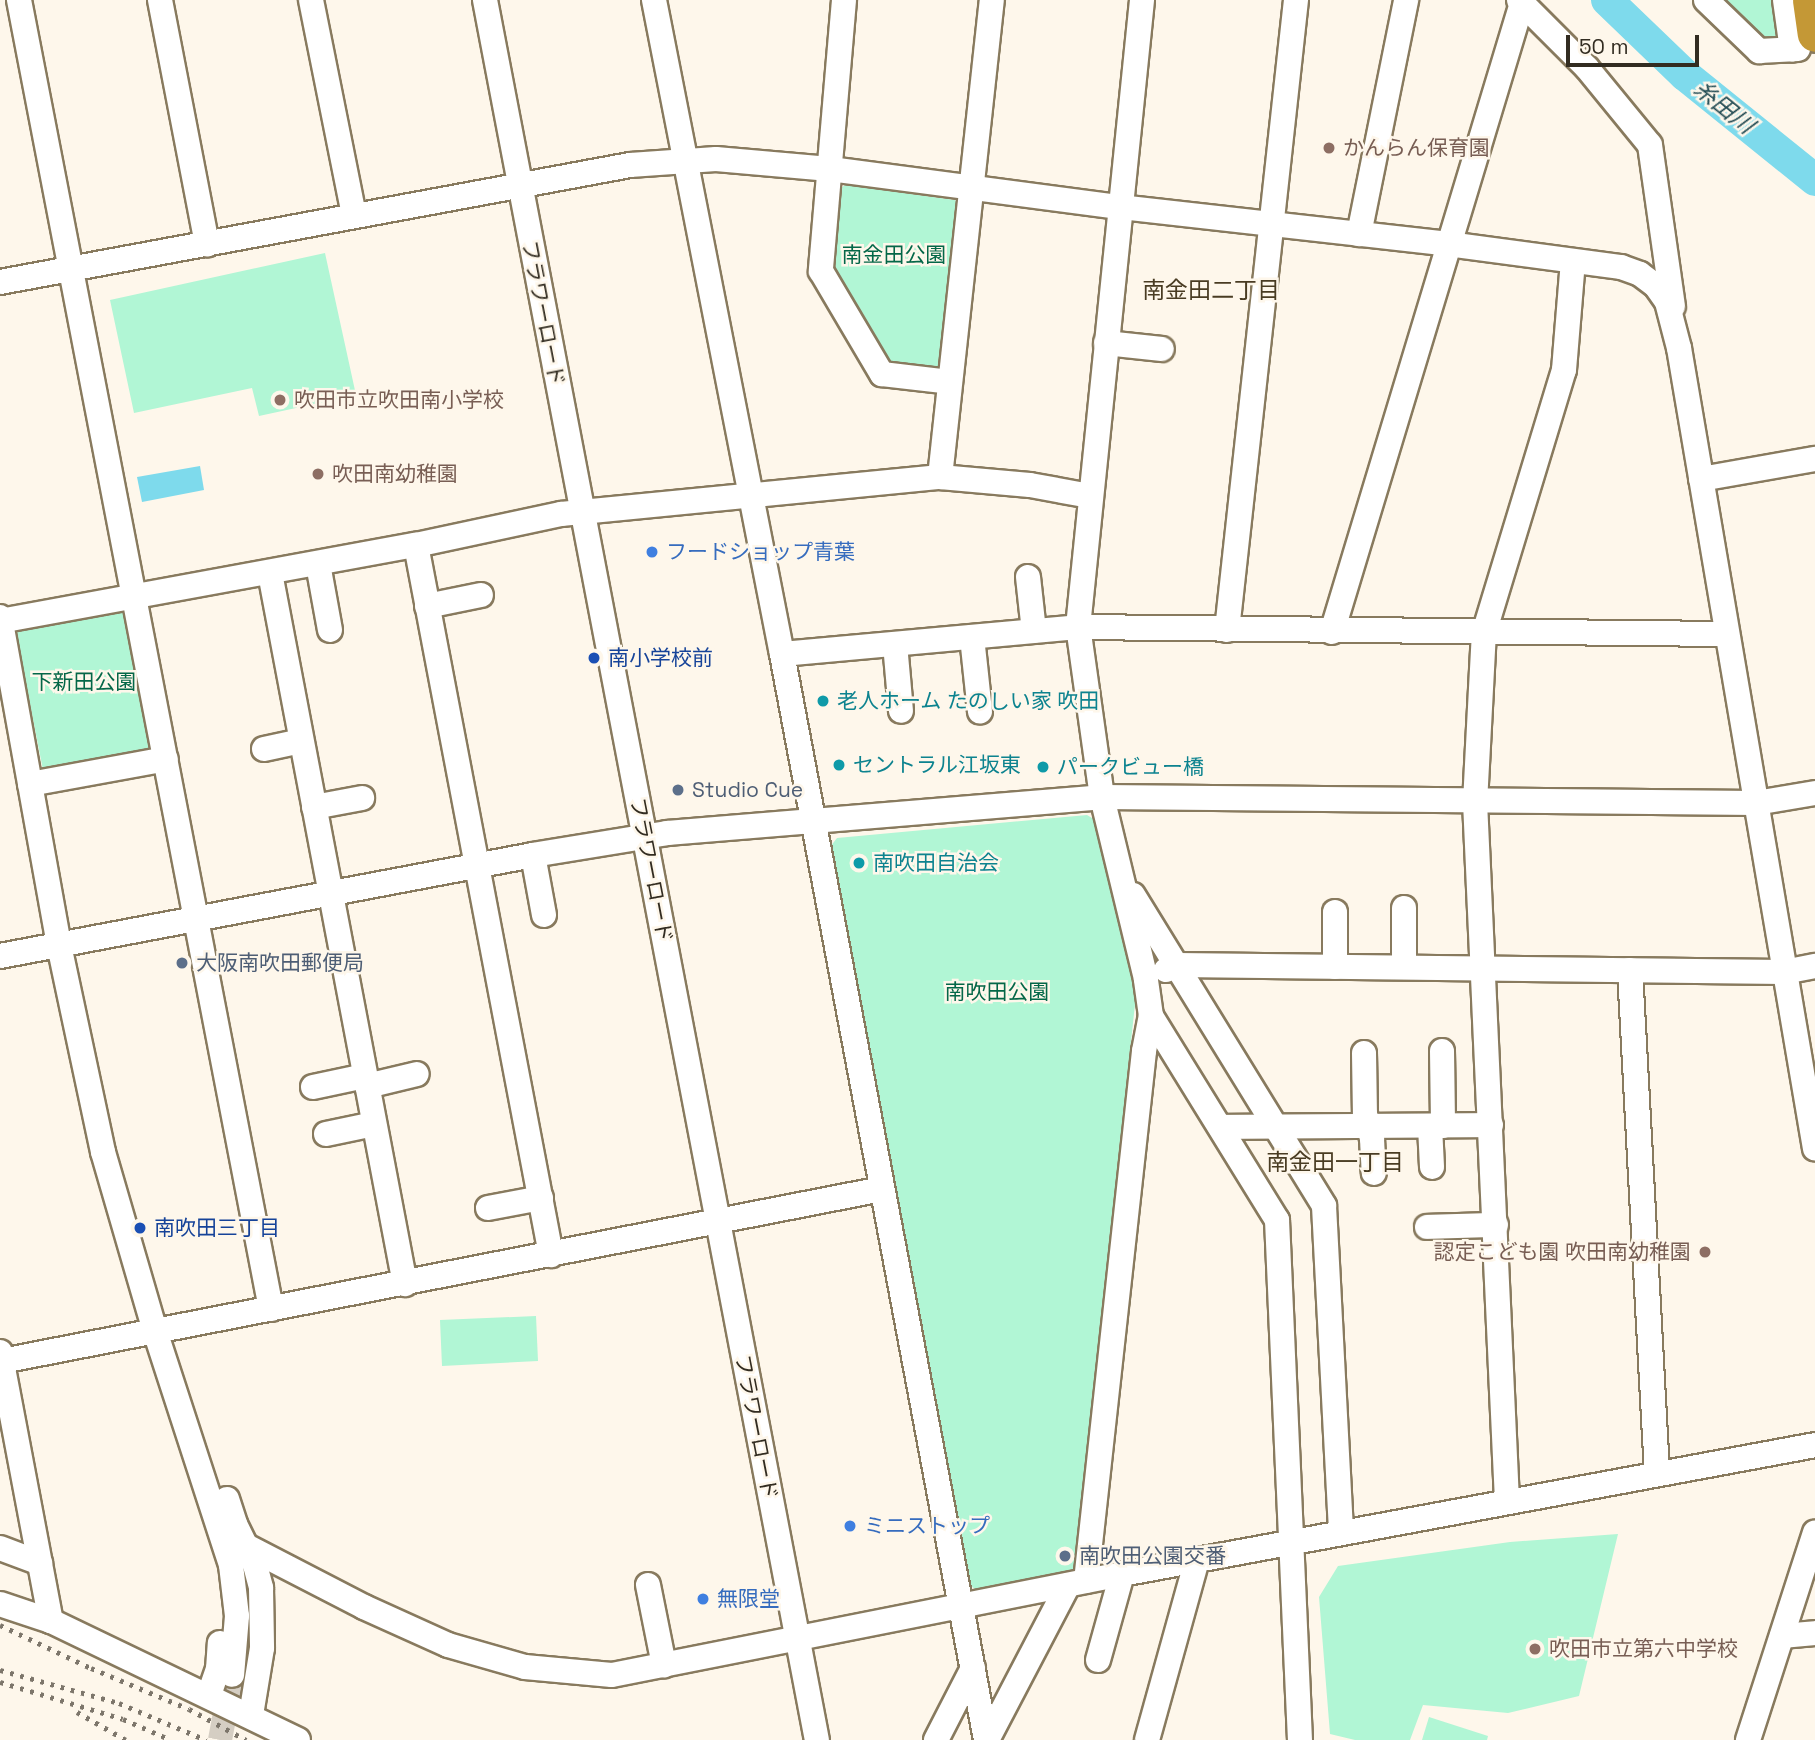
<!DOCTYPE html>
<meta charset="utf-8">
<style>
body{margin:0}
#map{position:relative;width:1815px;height:1740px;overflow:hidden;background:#fef7eb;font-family:"Space Grotesk","Noto Sans JP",sans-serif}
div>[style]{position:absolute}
.green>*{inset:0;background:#b1f6d5}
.water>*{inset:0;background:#7edaec}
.river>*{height:32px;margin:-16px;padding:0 16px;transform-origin:16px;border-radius:16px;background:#7edaec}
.minor-tunnel>*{height:24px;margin-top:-12px;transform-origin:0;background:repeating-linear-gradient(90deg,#d5cec3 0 24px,transparent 0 36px)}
.roads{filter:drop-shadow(2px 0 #887a5e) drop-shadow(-2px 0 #887a5e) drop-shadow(0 2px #887a5e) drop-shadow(0 -2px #887a5e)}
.minor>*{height:24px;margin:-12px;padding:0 12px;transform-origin:12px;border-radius:12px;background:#fff}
.highway>*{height:35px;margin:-17.5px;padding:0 17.5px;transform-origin:17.5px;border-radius:17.5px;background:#c49836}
.rail>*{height:5px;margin-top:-2.5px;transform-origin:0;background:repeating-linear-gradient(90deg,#7d766b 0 3.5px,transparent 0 10.5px)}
.dots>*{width:19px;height:19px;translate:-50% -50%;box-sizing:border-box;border:4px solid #fef7eb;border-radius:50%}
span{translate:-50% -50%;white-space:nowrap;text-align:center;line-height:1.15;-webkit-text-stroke:5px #fef7eb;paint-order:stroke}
.education-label{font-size:21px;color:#785e54}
.left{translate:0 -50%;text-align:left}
.right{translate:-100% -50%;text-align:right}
.park-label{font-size:21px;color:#046748}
.street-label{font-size:21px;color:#322c21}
.shop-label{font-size:21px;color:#366cbe}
.transit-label{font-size:21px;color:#164399}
.culture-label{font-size:21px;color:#0d838f}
.service-label{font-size:21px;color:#4e5e75}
.water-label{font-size:23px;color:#214b53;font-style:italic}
.neighbourhood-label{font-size:23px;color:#493c23}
.scale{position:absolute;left:1566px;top:35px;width:133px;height:32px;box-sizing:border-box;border:4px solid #322c21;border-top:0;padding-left:9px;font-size:21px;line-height:24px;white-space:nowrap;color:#322c21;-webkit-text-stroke:5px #fef7eb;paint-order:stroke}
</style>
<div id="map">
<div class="green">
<div style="clip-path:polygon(1719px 0,1777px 0,1783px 35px,1764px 43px)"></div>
<div style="clip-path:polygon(845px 185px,955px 200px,961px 209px,945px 364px,935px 372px,889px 366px,829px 268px,836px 192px)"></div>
<div style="clip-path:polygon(325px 253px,356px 395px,259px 416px,252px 388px,134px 413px,110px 300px)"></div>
<div style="clip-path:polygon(120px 607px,130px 613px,155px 747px,150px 756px,43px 770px,16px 633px,21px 626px)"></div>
<div style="clip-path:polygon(1087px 815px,1097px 821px,1137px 986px,1074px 1568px,1066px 1574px,977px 1591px,970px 1585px,830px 847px,837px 838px)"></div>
<div style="clip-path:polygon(536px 1316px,538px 1361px,442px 1366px,440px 1320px)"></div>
<div style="clip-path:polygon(1618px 1534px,1579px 1696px,1508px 1713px,1423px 1705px,1410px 1740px,1355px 1740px,1330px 1734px,1319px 1597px,1338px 1566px,1510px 1542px)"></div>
<div style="clip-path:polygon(1429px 1717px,1488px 1736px,1487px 1740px,1422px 1740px)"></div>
</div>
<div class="water">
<div style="clip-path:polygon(200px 466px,204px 490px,142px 502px,137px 477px)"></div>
</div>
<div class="river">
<div style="left:1607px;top:0;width:108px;rotate:43.9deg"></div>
<div style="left:1685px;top:75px;width:167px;rotate:38.9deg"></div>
</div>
<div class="minor-tunnel">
<div style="left:220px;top:1740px;width:66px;rotate:-79.5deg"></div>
</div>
<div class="roads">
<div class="minor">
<div style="left:19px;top:0;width:1333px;rotate:79.1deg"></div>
<div style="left:160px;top:0;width:249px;rotate:79.1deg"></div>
<div style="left:311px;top:0;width:219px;rotate:78.7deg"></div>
<div style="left:485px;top:0;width:1771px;rotate:79.2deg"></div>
<div style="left:654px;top:0;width:666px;rotate:78.93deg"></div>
<div style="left:782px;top:654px;width:1105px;rotate:79.36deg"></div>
<div style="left:844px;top:0;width:272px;rotate:94.9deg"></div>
<div style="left:821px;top:271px;width:120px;rotate:59.4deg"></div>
<div style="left:882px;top:374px;width:68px;rotate:6.7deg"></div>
<div style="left:1519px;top:0;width:96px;rotate:45deg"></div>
<div style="left:1587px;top:68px;width:99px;rotate:50.7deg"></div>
<div style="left:1650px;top:145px;width:163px;rotate:81.9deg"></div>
<div style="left:1706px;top:0;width:74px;rotate:43.9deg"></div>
<div style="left:1759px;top:51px;width:39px;rotate:-3deg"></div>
<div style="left:1785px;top:0;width:50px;rotate:82deg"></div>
<div style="left:1359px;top:234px;width:239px;rotate:-78.6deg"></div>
<div style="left:0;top:282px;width:641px;rotate:-10.52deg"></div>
<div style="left:630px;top:165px;width:86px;rotate:-4deg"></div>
<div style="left:716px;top:159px;width:114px;rotate:5deg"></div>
<div style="left:830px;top:169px;width:292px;rotate:7.5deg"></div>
<div style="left:1120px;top:207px;width:330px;rotate:6.4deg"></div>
<div style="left:1448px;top:244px;width:175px;rotate:7.6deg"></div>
<div style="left:1621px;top:267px;width:20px;rotate:20deg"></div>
<div style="left:1640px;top:274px;width:20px;rotate:37deg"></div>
<div style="left:1656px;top:286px;width:19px;rotate:55deg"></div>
<div style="left:1667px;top:302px;width:48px;rotate:75.4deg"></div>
<div style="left:1679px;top:348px;width:812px;rotate:80.36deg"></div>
<div style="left:1106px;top:343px;width:56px;rotate:6.1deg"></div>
<div style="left:940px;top:477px;width:480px;rotate:-83.8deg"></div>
<div style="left:1701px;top:479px;width:116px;rotate:-10deg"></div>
<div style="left:416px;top:545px;width:723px;rotate:79.23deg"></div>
<div style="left:318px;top:564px;width:67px;rotate:79.7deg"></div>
<div style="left:270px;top:573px;width:724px;rotate:79.25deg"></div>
<div style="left:1028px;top:577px;width:54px;rotate:83.7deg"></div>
<div style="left:427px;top:606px;width:55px;rotate:-11.5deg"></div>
<div style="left:0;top:617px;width:333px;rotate:79.8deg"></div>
<div style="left:59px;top:945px;width:212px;rotate:78deg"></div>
<div style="left:103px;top:1152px;width:186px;rotate:73.8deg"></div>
<div style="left:155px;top:1331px;width:246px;rotate:72deg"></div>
<div style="left:231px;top:1565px;width:51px;rotate:83.3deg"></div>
<div style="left:237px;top:1616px;width:59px;rotate:94.8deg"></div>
<div style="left:0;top:621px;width:423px;rotate:-10.4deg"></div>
<div style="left:416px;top:545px;width:148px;rotate:-12.1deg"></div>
<div style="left:561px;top:514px;width:381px;rotate:-5.6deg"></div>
<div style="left:940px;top:477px;width:90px;rotate:5.1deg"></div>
<div style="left:1030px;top:485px;width:61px;rotate:10.4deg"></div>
<div style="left:1227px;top:630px;width:634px;rotate:-83.75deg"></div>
<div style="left:1332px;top:632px;width:657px;rotate:-73.19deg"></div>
<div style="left:972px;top:637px;width:75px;rotate:83.9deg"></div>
<div style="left:895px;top:644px;width:67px;rotate:84.9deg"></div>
<div style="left:782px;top:654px;width:297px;rotate:-5.2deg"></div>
<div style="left:1078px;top:627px;width:649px;rotate:0.62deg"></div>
<div style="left:264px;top:749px;width:38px;rotate:-12deg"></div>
<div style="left:30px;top:784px;width:138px;rotate:-10.4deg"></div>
<div style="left:314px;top:807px;width:49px;rotate:-10.6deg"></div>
<div style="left:533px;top:855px;width:61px;rotate:79.6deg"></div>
<div style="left:1133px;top:895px;width:365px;rotate:58.4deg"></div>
<div style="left:1324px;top:1206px;width:327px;rotate:87deg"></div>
<div style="left:1335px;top:912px;width:55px;rotate:90deg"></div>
<div style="left:0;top:956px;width:542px;rotate:-10.73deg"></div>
<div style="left:533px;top:855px;width:136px;rotate:-9.3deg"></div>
<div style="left:667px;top:833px;width:436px;rotate:-4.7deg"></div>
<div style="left:1102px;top:797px;width:654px;rotate:0.53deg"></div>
<div style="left:1756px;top:803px;width:60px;rotate:-9.6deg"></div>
<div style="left:1404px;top:967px;width:59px;rotate:-90deg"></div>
<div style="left:1166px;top:970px;width:12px;rotate:-24deg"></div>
<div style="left:1177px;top:965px;width:607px;rotate:0.66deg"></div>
<div style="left:1784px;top:972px;width:32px;rotate:-11deg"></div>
<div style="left:1630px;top:970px;width:504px;rotate:86.93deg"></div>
<div style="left:1151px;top:1016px;width:240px;rotate:58.3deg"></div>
<div style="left:1277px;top:1220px;width:521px;rotate:87.47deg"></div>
<div style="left:1442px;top:1051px;width:75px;rotate:89.2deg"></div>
<div style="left:1364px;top:1053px;width:61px;rotate:89.1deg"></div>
<div style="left:1365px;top:1114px;width:26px;rotate:74deg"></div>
<div style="left:1372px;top:1139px;width:34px;rotate:87deg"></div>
<div style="left:367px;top:1086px;width:51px;rotate:-13.5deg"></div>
<div style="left:313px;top:1087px;width:53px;rotate:-11.9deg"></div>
<div style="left:1430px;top:1126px;width:41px;rotate:87.2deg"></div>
<div style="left:1221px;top:1127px;width:270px;rotate:-0.4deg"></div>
<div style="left:326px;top:1134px;width:49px;rotate:-11.8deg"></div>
<div style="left:488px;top:1208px;width:54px;rotate:-10.7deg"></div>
<div style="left:1427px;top:1227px;width:69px;rotate:-1.7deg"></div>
<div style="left:0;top:1352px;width:274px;rotate:79.3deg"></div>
<div style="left:2px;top:1361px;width:897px;rotate:-11.06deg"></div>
<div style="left:227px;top:1499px;width:26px;rotate:72deg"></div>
<div style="left:235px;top:1524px;width:46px;rotate:64deg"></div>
<div style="left:255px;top:1565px;width:24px;rotate:75deg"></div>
<div style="left:261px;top:1588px;width:60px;rotate:89deg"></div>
<div style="left:262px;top:1648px;width:68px;rotate:99.3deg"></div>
<div style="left:1507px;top:1501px;width:699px;rotate:-92.62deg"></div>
<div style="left:1475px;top:803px;width:170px;rotate:-87deg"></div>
<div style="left:1484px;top:633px;width:275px;rotate:-73.1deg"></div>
<div style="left:1564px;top:370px;width:109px;rotate:-85.3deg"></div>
<div style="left:248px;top:1547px;width:131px;rotate:27.3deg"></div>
<div style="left:364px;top:1607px;width:92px;rotate:24.3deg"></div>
<div style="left:448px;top:1645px;width:80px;rotate:15.9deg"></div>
<div style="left:525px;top:1667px;width:87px;rotate:5.3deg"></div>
<div style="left:612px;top:1675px;width:520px;rotate:-11.2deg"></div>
<div style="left:1122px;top:1574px;width:705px;rotate:-10.54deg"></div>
<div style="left:0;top:1548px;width:43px;rotate:20.6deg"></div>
<div style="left:1086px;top:1581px;width:533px;rotate:-83.75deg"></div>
<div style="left:1144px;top:1051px;width:36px;rotate:-79deg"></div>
<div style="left:1151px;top:1016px;width:37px;rotate:-98deg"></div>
<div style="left:1146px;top:979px;width:187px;rotate:-103.6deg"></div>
<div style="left:1102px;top:797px;width:172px;rotate:-98deg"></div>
<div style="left:1078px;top:627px;width:630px;rotate:-84.17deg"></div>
<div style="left:648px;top:1585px;width:82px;rotate:78.7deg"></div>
<div style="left:0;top:1604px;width:54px;rotate:18.4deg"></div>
<div style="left:51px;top:1621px;width:274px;rotate:25.7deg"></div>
<div style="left:1782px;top:1636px;width:33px;rotate:-5deg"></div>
<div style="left:1098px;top:1660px;width:89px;rotate:-74.4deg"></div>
<div style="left:209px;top:1695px;width:28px;rotate:-71deg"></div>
<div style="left:218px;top:1669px;width:26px;rotate:-86deg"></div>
<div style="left:936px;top:1740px;width:81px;rotate:-62.8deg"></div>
<div style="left:987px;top:1740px;width:175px;rotate:-62.4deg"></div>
<div style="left:1147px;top:1740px;width:187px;rotate:-74.5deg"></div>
<div style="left:1748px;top:1740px;width:218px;rotate:-72.1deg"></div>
</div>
<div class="highway">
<div style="left:1810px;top:0;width:34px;rotate:82deg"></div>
</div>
</div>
<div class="rail">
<div style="left:0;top:1625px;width:101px;rotate:25.3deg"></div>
<div style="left:91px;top:1668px;width:106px;rotate:22.7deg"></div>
<div style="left:189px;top:1709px;width:65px;rotate:28.5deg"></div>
<div style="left:0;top:1670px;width:123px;rotate:15.5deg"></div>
<div style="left:119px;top:1703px;width:95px;rotate:23deg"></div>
<div style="left:0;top:1682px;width:128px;rotate:16.7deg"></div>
<div style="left:123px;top:1719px;width:52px;rotate:23.6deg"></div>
<div style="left:77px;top:1712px;width:56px;rotate:29.7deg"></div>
</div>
<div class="dots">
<div style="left:1329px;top:148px;background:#8d6e63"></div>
<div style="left:280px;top:400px;background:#8d6e63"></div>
<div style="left:318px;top:474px;background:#8d6e63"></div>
<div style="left:652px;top:552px;background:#3f7fe0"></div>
<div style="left:594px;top:658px;background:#1a4fb4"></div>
<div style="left:823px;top:701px;background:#0f9aa8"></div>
<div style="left:839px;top:765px;background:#0f9aa8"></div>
<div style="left:1043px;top:767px;background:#0f9aa8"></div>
<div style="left:678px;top:790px;background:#5c6f8a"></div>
<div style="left:859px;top:863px;background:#0f9aa8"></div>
<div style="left:182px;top:963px;background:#5c6f8a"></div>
<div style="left:140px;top:1228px;background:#1a4fb4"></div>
<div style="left:1705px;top:1252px;background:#8d6e63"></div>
<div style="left:850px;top:1526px;background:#3f7fe0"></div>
<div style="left:1065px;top:1556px;background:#5c6f8a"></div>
<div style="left:703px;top:1599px;background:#3f7fe0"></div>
<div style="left:1535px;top:1649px;background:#8d6e63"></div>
</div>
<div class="education-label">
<span class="left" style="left:1343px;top:148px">かんらん保育園</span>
<span class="left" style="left:294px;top:400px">吹田市立吹田南小学校</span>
<span class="left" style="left:332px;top:474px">吹田南幼稚園</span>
<span class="right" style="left:1691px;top:1252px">認定こども園 吹田南幼稚園</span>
<span class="left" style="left:1549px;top:1649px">吹田市立第六中学校</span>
</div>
<div class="park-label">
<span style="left:894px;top:255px">南金田公園</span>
<span style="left:84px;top:682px">下新田公園</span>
<span style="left:997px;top:992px">南吹田公園</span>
</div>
<div class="street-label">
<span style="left:543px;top:313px;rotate:79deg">フラワーロード</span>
<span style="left:651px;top:870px;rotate:79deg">フラワーロード</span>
<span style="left:756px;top:1427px;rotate:79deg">フラワーロード</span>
</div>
<div class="shop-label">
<span class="left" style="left:666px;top:552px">フードショップ青葉</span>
<span class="left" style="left:864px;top:1526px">ミニストップ</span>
<span class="left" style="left:717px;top:1599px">無限堂</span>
</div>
<div class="transit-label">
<span class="left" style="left:608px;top:658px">南小学校前</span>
<span class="left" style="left:154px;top:1228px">南吹田三丁目</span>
</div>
<div class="culture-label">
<span class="left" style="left:837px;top:701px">老人ホーム たのしい家 吹田</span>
<span class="left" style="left:853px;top:765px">セントラル江坂東</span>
<span class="left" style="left:1057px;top:767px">パークビュー橋</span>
<span class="left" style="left:873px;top:863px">南吹田自治会</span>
</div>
<div class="service-label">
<span class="left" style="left:692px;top:790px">Studio Cue</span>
<span class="left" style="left:196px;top:963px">大阪南吹田郵便局</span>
<span class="left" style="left:1079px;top:1556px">南吹田公園交番</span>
</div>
<div class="water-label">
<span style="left:1724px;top:107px;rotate:39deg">糸田川</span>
</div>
<div class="neighbourhood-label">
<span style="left:1211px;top:290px">南金田二丁目</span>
<span style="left:1335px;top:1162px">南金田一丁目</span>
</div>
<div class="scale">50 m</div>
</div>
